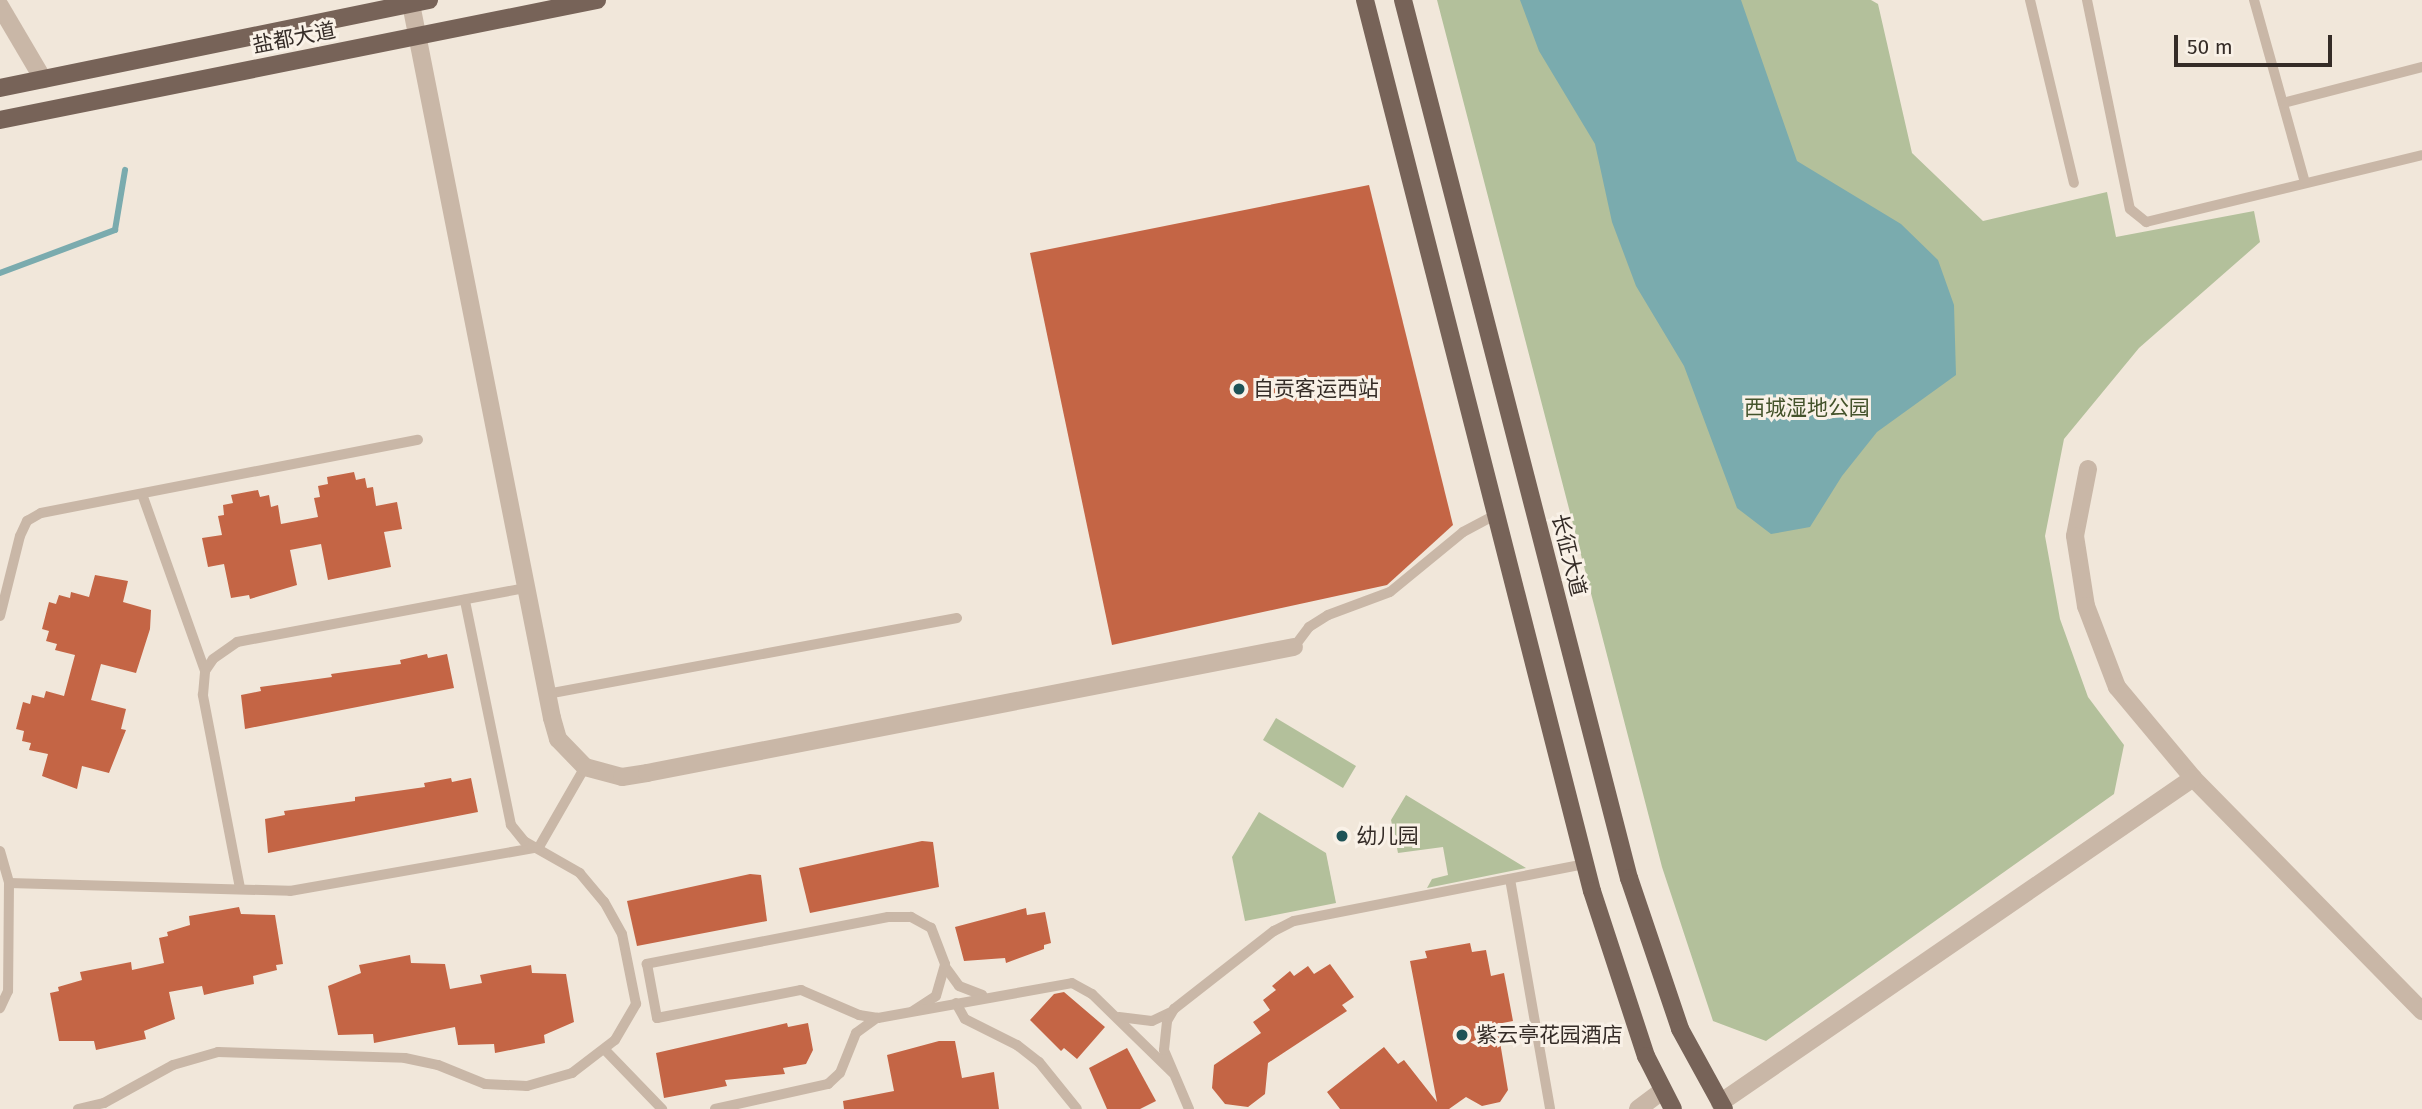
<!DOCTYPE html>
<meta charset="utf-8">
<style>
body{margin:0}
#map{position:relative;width:2422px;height:1109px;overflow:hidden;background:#f1e7da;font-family:"Fira Sans","Noto Sans SC",sans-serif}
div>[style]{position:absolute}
.green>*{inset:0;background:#b3c09b}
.water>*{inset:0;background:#7aabae}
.stream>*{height:6px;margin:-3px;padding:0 3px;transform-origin:3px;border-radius:3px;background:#7aabae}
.building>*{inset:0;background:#c46545}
.lane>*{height:10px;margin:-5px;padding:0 5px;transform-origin:5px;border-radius:5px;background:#c9b7a7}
.street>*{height:18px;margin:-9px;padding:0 9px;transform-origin:9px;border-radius:9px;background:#c9b7a7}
.primary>*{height:18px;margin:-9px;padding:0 9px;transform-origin:9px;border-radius:9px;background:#776358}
.dots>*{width:19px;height:19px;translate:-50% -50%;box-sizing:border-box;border:4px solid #f9f1e7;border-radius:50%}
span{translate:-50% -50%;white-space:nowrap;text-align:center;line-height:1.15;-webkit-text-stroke:6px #f9f1e7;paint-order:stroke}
.street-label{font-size:21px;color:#352c27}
.poi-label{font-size:21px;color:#352c27}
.left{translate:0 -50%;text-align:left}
.park-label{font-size:21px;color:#44532b}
.scale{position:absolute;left:2174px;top:35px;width:158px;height:32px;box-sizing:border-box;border:4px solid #352c27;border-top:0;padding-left:9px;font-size:21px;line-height:24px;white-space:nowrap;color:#352c27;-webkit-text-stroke:5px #f9f1e7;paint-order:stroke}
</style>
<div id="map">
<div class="green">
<div style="clip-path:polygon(1437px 0,1871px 0,1878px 4px,1912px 153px,1983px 221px,2107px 192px,2116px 237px,2254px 211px,2260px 242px,2139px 348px,2064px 439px,2045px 536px,2060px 619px,2088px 697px,2124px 745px,2114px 794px,1766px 1041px,1713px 1021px,1662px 867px)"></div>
<div style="clip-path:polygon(1276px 718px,1356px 766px,1343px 788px,1263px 740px)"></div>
<div style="clip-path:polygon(1406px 795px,1526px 868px,1427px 888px,1432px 879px,1448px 875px,1443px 847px,1398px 853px,1391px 820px)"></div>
<div style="clip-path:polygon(1259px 812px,1326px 853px,1336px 903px,1245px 921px,1232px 857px)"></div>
</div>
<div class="water">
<div style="clip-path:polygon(1520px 0,1741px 0,1797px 161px,1901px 224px,1938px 260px,1954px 305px,1956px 375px,1877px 432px,1842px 476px,1810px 527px,1771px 534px,1737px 508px,1684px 366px,1636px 286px,1612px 222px,1595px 144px,1539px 51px)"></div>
</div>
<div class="stream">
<div style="left:0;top:273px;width:123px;rotate:-20.5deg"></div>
<div style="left:115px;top:230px;width:61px;rotate:-80.5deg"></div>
</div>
<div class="building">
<div style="clip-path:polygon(1369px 185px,1453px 525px,1387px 585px,1112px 645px,1030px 253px)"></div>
<div style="clip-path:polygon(354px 472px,356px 480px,365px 478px,367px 488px,373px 487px,376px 506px,397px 502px,402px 529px,384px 532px,391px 567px,328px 580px,321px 544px,290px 550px,297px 585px,250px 599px,249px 595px,231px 598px,224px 564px,208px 567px,202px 538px,222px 535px,218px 516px,224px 515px,223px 505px,233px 503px,231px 495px,258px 490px,260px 497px,269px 495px,271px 507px,278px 505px,281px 524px,318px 517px,314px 498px,320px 497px,318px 486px,328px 484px,327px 477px)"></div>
<div style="clip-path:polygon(95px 575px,128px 581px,123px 602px,151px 610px,150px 629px,136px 673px,101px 664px,91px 700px,126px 709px,121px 729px,126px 730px,109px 773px,82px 766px,77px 789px,42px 776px,48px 754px,29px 750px,31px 743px,22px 741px,24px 731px,16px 729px,23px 702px,30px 704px,32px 695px,44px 698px,46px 691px,64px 696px,75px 655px,55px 650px,57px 644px,46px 641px,49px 631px,42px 629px,49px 602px,56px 604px,59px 595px,70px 598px,71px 592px,89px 597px)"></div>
<div style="clip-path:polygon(427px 654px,428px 658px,447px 654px,454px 688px,245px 729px,241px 695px,261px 691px,260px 687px,332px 677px,331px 674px,401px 664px,400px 660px)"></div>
<div style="clip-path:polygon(451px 778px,452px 782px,471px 778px,478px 812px,268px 853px,265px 819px,285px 815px,284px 811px,355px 801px,355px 797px,425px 787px,424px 783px)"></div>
<div style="clip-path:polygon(922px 841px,933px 842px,939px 887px,810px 913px,799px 868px)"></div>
<div style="clip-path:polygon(750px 874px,761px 875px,767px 921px,637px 946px,627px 901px)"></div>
<div style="clip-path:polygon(239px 907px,241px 914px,275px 915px,283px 964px,276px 965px,277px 970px,253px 976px,254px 984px,221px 991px,204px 995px,202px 986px,169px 992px,175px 1019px,144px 1031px,146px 1039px,96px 1050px,94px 1041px,59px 1041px,50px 993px,59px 991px,58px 987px,82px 980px,80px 972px,131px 962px,132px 970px,164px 963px,159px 938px,168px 936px,167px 932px,190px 925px,189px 916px)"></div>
<div style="clip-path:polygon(1026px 908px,1027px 915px,1045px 912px,1051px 943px,1044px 945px,1044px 949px,1006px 963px,1005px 958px,964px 961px,955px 927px)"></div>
<div style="clip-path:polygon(1470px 943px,1472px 952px,1486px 950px,1491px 976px,1504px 973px,1513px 1021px,1497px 1024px,1508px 1090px,1500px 1102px,1482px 1106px,1466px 1097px,1449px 1109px,1340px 1109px,1327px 1092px,1384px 1047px,1398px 1064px,1404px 1060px,1437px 1102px,1410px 961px,1427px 958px,1425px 951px)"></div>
<div style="clip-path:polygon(410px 955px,411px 963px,445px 964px,450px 989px,482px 983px,480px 975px,531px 965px,532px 973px,566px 974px,574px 1022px,544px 1035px,545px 1043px,495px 1053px,494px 1044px,458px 1045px,455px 1027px,374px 1043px,373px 1034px,338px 1035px,328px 986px,361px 973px,359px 965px)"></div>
<div style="clip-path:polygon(1330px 964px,1354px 997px,1342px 1005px,1347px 1011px,1268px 1063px,1265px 1094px,1248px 1107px,1225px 1104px,1212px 1088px,1214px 1065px,1261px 1033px,1253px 1022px,1270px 1010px,1263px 1000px,1276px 990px,1272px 986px,1290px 971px,1294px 976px,1308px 966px,1314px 974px)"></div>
<div style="clip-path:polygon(1064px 992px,1105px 1027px,1077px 1059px,1064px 1048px,1061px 1051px,1030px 1020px,1054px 994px)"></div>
<div style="clip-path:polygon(787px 1023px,788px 1027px,808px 1023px,813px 1050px,806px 1064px,783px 1068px,785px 1074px,725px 1080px,727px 1086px,664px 1098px,656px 1053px)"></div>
<div style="clip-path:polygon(939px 1041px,955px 1041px,962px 1078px,994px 1072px,999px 1109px,844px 1109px,843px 1101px,894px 1091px,887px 1055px)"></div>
<div style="clip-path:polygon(1127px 1048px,1156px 1101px,1140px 1109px,1107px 1109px,1089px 1068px)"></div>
</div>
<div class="lane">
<div style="left:2030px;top:0;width:188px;rotate:76.5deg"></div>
<div style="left:2087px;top:0;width:213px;rotate:78.4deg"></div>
<div style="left:2130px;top:209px;width:21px;rotate:39deg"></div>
<div style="left:2146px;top:222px;width:284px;rotate:-13.6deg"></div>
<div style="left:2254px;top:0;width:190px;rotate:74.4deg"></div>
<div style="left:2283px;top:103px;width:144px;rotate:-14.5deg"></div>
<div style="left:142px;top:494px;width:188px;rotate:70.4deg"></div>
<div style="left:0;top:616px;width:82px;rotate:-76deg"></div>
<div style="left:20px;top:536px;width:17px;rotate:-65deg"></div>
<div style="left:27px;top:521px;width:16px;rotate:-30deg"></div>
<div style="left:41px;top:513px;width:384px;rotate:-11deg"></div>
<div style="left:1294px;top:647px;width:25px;rotate:-53deg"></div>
<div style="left:1309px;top:627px;width:22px;rotate:-32deg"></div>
<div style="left:1328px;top:615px;width:66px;rotate:-20.4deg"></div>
<div style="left:1390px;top:592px;width:94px;rotate:-39.4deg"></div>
<div style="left:1463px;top:532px;width:36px;rotate:-28deg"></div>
<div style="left:547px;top:694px;width:417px;rotate:-10.5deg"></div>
<div style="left:0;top:851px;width:33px;rotate:74deg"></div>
<div style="left:9px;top:883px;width:108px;rotate:90.5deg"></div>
<div style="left:8px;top:991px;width:19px;rotate:115deg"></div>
<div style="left:1510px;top:879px;width:233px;rotate:80.1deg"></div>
<div style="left:9px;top:883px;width:281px;rotate:1.6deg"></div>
<div style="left:290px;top:891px;width:253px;rotate:-10deg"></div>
<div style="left:539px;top:847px;width:92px;rotate:-60.1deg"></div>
<div style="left:240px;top:888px;width:197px;rotate:-100.9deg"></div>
<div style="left:203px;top:695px;width:24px;rotate:-85deg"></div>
<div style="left:205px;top:671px;width:14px;rotate:-56deg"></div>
<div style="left:213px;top:659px;width:29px;rotate:-35deg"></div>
<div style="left:237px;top:642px;width:294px;rotate:-10.6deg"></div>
<div style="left:946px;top:968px;width:22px;rotate:54deg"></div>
<div style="left:959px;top:986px;width:25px;rotate:21deg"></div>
<div style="left:956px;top:1003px;width:18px;rotate:61deg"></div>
<div style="left:965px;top:1019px;width:58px;rotate:26.6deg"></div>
<div style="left:1017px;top:1045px;width:28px;rotate:38deg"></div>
<div style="left:1039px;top:1062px;width:60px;rotate:51deg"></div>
<div style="left:913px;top:1011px;width:27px;rotate:-33deg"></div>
<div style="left:936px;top:996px;width:33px;rotate:-74deg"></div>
<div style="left:945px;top:964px;width:39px;rotate:-111deg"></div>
<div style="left:931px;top:928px;width:23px;rotate:-151deg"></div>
<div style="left:911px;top:917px;width:23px;rotate:180deg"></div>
<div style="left:888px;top:917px;width:246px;rotate:169deg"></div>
<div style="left:647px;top:964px;width:55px;rotate:79.5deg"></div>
<div style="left:657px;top:1018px;width:147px;rotate:-11deg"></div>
<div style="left:801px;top:990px;width:63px;rotate:23.3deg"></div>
<div style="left:859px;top:1015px;width:19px;rotate:9deg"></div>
<div style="left:878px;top:1018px;width:197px;rotate:-10.2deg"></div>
<div style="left:1072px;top:983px;width:23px;rotate:29deg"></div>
<div style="left:1092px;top:994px;width:113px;rotate:44.3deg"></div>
<div style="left:1119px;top:1017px;width:33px;rotate:7deg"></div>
<div style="left:1152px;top:1021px;width:21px;rotate:-25deg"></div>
<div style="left:606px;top:1051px;width:81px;rotate:46deg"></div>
<div style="left:78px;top:1109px;width:27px;rotate:-13deg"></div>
<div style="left:104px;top:1103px;width:79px;rotate:-28.8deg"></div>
<div style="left:173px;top:1065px;width:47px;rotate:-16.1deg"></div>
<div style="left:218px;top:1052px;width:187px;rotate:1.8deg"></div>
<div style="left:405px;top:1058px;width:34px;rotate:12deg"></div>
<div style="left:438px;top:1065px;width:51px;rotate:22deg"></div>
<div style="left:485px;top:1084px;width:42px;rotate:2.7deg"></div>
<div style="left:527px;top:1086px;width:47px;rotate:-16.1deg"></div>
<div style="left:572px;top:1073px;width:54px;rotate:-37.5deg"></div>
<div style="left:615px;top:1040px;width:42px;rotate:-59.7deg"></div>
<div style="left:636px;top:1004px;width:71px;rotate:-101.3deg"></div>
<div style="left:622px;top:934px;width:37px;rotate:-119deg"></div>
<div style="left:604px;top:902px;width:38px;rotate:-130deg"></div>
<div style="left:580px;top:873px;width:64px;rotate:-150.3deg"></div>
<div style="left:524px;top:841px;width:21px;rotate:-129deg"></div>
<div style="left:511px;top:825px;width:230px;rotate:-101.6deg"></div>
<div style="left:715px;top:1109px;width:116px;rotate:-12.5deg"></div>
<div style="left:828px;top:1084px;width:16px;rotate:-43deg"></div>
<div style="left:840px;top:1073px;width:43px;rotate:-68.2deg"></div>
<div style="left:856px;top:1033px;width:26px;rotate:-36deg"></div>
<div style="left:1189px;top:1109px;width:64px;rotate:-113deg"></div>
<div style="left:1164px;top:1050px;width:29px;rotate:-84deg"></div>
<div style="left:1167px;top:1021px;width:14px;rotate:-60deg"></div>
<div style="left:1174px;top:1009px;width:127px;rotate:-38deg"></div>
<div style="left:1274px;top:931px;width:22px;rotate:-27deg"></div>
<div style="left:1294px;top:921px;width:297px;rotate:-11.1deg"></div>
</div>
<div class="street">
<div style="left:411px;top:4px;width:728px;rotate:78.83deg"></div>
<div style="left:552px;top:718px;width:22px;rotate:74deg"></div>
<div style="left:558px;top:739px;width:39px;rotate:46deg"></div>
<div style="left:585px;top:767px;width:38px;rotate:15deg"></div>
<div style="left:622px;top:777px;width:25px;rotate:-9deg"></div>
<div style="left:647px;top:773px;width:659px;rotate:-11.02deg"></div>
<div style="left:0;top:6px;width:85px;rotate:59.5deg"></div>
<div style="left:2088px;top:469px;width:68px;rotate:101deg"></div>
<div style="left:2075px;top:536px;width:71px;rotate:81.1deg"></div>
<div style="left:2086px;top:606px;width:87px;rotate:69.1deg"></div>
<div style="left:2117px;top:687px;width:119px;rotate:50.1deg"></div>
<div style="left:2193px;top:778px;width:327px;rotate:45.5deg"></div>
<div style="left:1720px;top:1103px;width:574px;rotate:-34.49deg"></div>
<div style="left:1638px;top:1109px;width:31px;rotate:-37deg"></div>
</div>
<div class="primary">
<div style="left:1365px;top:0;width:919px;rotate:75.71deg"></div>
<div style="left:1592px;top:891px;width:174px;rotate:71.9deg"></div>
<div style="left:1646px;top:1056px;width:59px;rotate:63deg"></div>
<div style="left:1403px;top:0;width:907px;rotate:75.57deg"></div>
<div style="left:1629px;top:878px;width:159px;rotate:71.3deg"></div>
<div style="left:1680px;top:1029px;width:91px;rotate:61.2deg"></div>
<div style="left:0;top:88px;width:438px;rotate:-11.6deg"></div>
<div style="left:0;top:120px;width:609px;rotate:-11.37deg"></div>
</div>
<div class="dots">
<div style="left:1239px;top:389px;background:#1d5256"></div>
<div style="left:1342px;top:836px;background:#1d5256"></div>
<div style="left:1462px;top:1035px;background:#1d5256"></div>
</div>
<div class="street-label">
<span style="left:294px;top:38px;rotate:-11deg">盐都大道</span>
<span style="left:1569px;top:555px;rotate:76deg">长征大道</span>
</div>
<div class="poi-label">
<span class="left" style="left:1253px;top:389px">自贡客运西站</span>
<span class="left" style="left:1356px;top:836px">幼儿园</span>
<span class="left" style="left:1476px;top:1035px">紫云亭花园酒店</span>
</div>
<div class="park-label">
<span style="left:1807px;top:408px">西城湿地公园</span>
</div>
<div class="scale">50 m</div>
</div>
